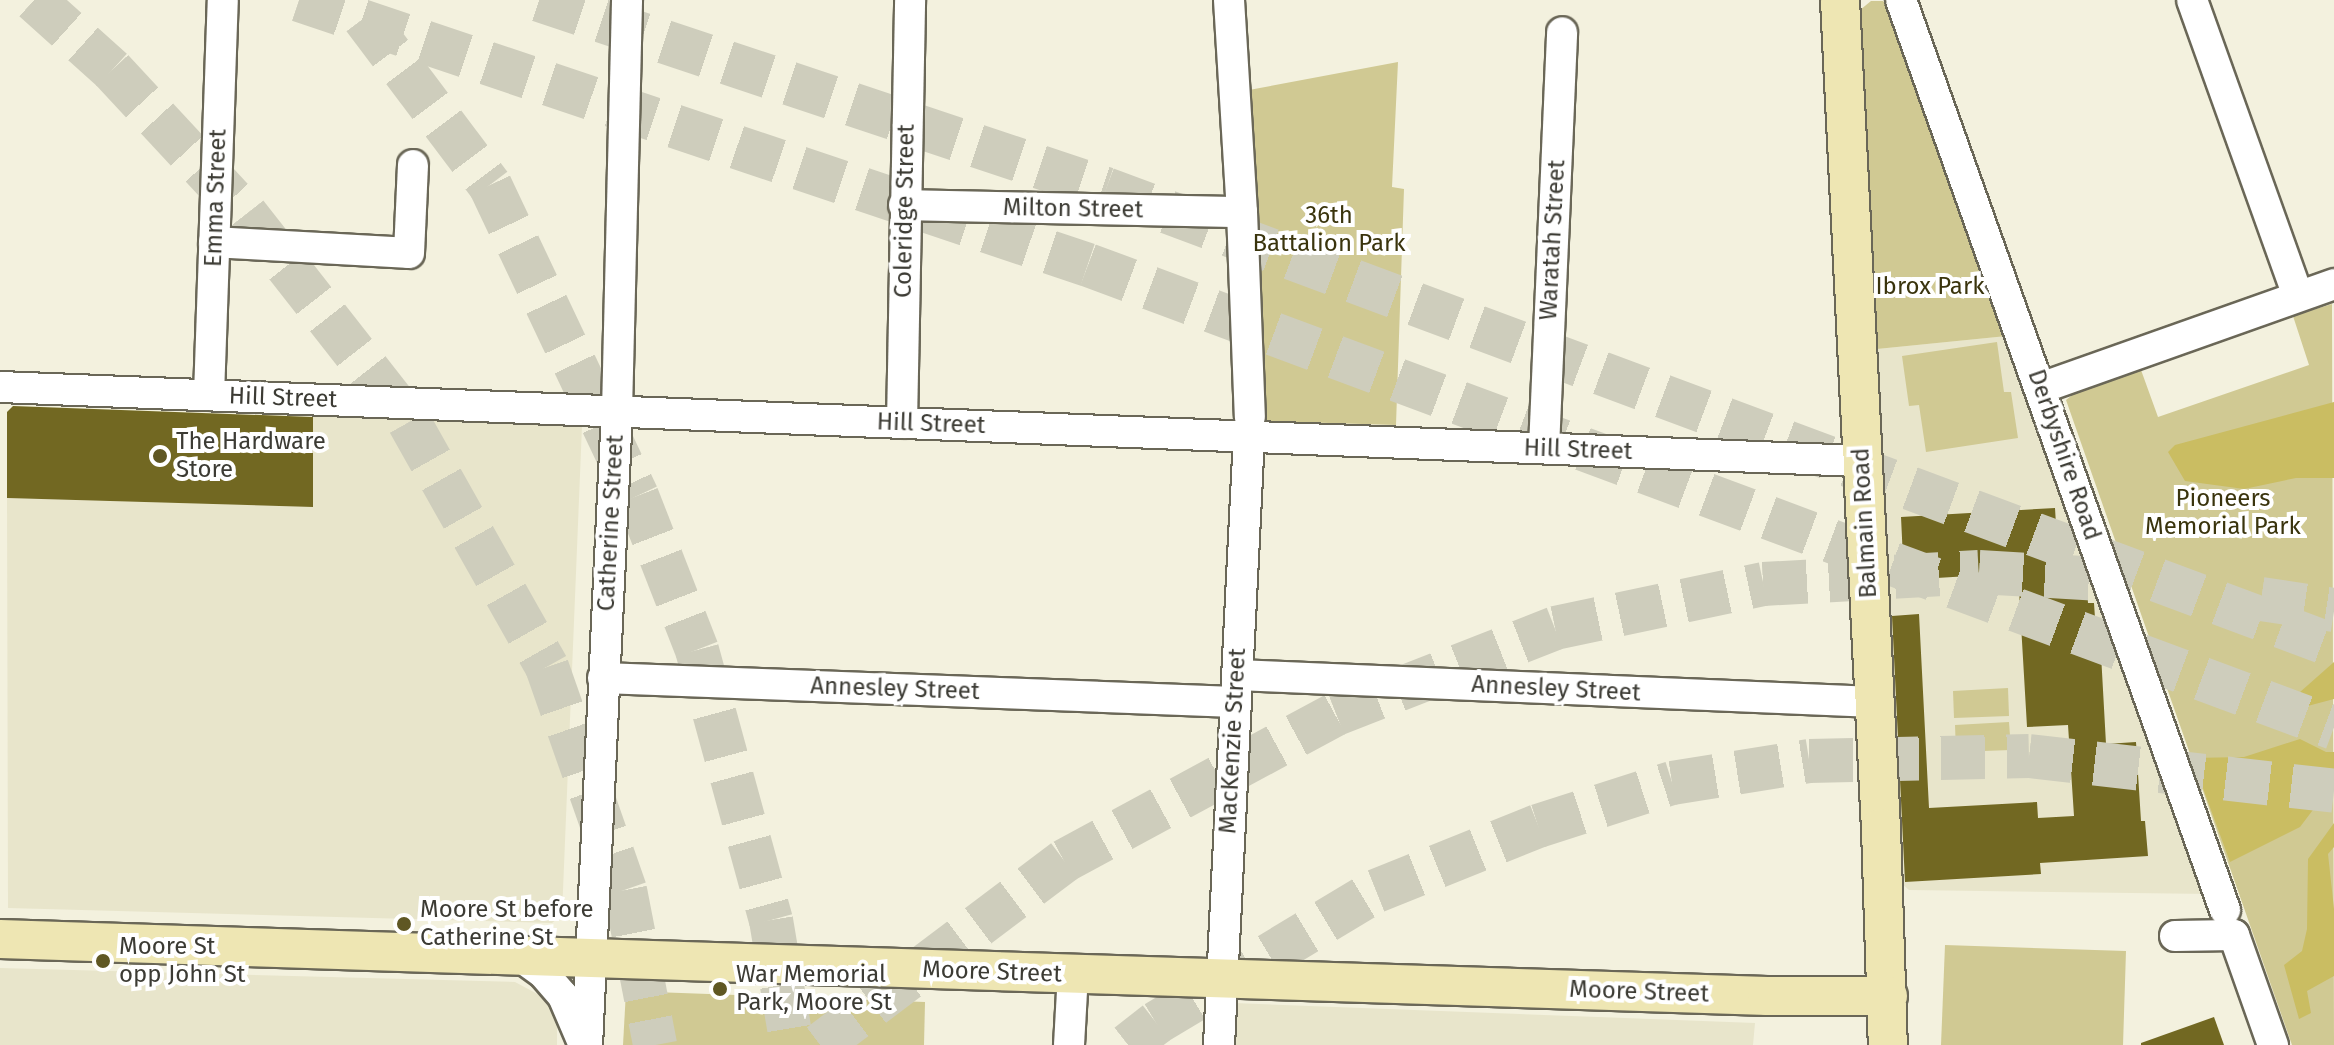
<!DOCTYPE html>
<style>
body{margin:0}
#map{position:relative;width:2334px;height:1045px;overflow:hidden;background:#f3f1de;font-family:"Fira Sans",sans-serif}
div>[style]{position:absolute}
.built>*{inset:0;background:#e8e5cb}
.green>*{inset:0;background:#d0c993}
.forest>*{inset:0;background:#cabd62}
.building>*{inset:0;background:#726822}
.highway-tunnel>*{height:44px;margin-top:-22px;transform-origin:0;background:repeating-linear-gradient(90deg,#cecdbc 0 44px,transparent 0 66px)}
.roads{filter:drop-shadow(2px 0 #6a6757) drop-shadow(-2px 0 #6a6757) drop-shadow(0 2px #6a6757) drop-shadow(0 -2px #6a6757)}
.minor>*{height:30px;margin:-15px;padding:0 15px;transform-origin:15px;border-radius:15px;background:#fff}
.major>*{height:38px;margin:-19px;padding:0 19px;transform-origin:19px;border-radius:19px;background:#eee6b3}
.dots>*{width:22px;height:22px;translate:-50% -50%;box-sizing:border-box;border:4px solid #fff;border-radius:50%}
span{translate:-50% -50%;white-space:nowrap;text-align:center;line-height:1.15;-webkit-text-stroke:8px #fff;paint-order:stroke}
.street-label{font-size:24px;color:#3c3b34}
.park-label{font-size:24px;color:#3a340d}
.poi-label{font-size:24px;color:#3c3b34}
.left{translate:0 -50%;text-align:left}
</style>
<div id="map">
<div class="built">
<div style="clip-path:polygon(2007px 336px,2211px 894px,1909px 890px,1900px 882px,1877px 349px)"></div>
<div style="clip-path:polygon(313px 415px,582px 426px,562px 915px,552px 923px,8px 908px,7px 498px,312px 507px)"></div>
<div style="clip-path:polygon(0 968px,515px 982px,545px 998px,557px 1019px,557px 1045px,0 1045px)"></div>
<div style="clip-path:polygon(1234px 1003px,1755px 1023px,1753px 1045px,1232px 1045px)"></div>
</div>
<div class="green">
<div style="clip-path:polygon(1871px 1px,1883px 1px,1889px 8px,2007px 336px,1877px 349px,1858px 23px,1860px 10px)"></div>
<div style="clip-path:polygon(1398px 62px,1392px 187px,1404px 189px,1396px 425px,1263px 421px,1249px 90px)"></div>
<div style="clip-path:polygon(2332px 304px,2334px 1045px,2292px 1045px,2066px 400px,2076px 392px,2141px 370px,2158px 417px,2309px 365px,2293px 316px)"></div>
<div style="clip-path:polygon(1997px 342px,2004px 392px,2011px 392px,2018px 438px,1926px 452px,1919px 405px,1909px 406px,1902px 356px)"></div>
<div style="clip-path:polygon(2008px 688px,2009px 716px,1954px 718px,1953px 691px)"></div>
<div style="clip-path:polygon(2009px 722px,2011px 750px,1956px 752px,1955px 725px)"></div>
<div style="clip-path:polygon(1945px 945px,2126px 951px,2123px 1045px,1941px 1045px)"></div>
<div style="clip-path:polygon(626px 991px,925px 1002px,924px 1045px,623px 1045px)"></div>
</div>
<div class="forest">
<div style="clip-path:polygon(2334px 402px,2334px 478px,2296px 478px,2244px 489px,2185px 481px,2168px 452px,2175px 445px)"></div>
<div style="clip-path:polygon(2334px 662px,2334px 699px,2300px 708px,2291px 700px)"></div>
<div style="clip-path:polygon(2300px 739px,2326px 752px,2334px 752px,2334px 782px,2300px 827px,2230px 862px,2192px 758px,2244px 757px)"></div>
<div style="clip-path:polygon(2334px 823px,2334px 847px,2328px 854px,2334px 909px,2334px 976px,2307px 991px,2311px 1013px,2299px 1019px,2284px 965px,2302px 951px,2307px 929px,2308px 859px)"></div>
</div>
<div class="building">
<div style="clip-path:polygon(13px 406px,313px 417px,313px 507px,7px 498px,7px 412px)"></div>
<div style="clip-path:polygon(2055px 508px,2059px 575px,2086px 574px,2088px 603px,2094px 603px,2095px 618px,2099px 618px,2106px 744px,2136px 742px,2141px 821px,2145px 821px,2148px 856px,2040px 863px,2041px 874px,1905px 882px,1892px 616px,1919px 614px,1929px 808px,2037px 802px,2038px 818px,2074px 816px,2068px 725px,2027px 727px,2018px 573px,1904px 580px,1901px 517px)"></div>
<div style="clip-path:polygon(2214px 1017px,2224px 1045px,2141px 1045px,2141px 1043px)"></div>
</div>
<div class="highway-tunnel">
<div style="left:34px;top:0;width:105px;rotate:41.9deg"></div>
<div style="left:112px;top:70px;width:197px;rotate:47.1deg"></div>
<div style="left:246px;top:214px;width:264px;rotate:51.9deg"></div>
<div style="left:409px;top:422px;width:281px;rotate:60.6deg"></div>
<div style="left:547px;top:667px;width:236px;rotate:70.7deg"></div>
<div style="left:625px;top:890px;width:158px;rotate:79deg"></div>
<div style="left:299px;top:0;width:832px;rotate:18.57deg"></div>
<div style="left:1088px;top:265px;width:1329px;rotate:20.38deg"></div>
<div style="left:539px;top:0;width:598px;rotate:18.43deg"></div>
<div style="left:1106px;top:189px;width:1310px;rotate:20.41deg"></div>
<div style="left:364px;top:18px;width:209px;rotate:53deg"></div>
<div style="left:490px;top:185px;width:344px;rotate:64.7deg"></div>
<div style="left:637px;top:496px;width:165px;rotate:68.7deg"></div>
<div style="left:697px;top:650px;width:280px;rotate:74.7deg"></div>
<div style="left:771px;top:920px;width:127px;rotate:80.5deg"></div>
<div style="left:2261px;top:599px;width:74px;rotate:8.6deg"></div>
<div style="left:820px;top:1045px;width:306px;rotate:-37deg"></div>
<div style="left:1064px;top:861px;width:309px;rotate:-28.4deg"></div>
<div style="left:1336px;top:714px;width:235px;rotate:-21.4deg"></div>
<div style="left:1555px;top:628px;width:213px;rotate:-11.9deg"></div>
<div style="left:1763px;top:584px;width:216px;rotate:-3.2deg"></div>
<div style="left:1979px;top:572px;width:139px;rotate:3.3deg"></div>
<div style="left:1128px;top:1045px;width:36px;rotate:-38deg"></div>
<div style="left:1156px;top:1023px;width:257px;rotate:-31deg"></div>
<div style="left:1376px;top:891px;width:175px;rotate:-21.9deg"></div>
<div style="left:1538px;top:826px;width:141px;rotate:-17.8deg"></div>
<div style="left:1672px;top:783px;width:139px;rotate:-9.1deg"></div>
<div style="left:1809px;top:761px;width:220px;rotate:-1.3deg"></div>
<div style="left:2029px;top:756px;width:307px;rotate:6.5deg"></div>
</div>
<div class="roads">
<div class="minor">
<div style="left:1229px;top:0;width:212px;rotate:86.5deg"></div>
<div style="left:1242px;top:212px;width:205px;rotate:87.8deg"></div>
<div style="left:1901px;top:0;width:966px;rotate:70.4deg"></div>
<div style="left:2192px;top:0;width:314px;rotate:70.3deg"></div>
<div style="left:904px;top:205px;width:338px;rotate:1.2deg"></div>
<div style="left:214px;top:242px;width:195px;rotate:3.2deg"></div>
<div style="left:409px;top:253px;width:88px;rotate:-87.4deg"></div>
<div style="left:0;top:387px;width:1862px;rotate:2.28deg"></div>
<div style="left:2041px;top:388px;width:311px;rotate:-19.5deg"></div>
<div style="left:209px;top:395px;width:395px;rotate:-88deg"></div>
<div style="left:902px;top:423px;width:423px;rotate:-88.9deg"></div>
<div style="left:1544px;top:448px;width:416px;rotate:-87.5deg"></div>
<div style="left:1237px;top:675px;width:638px;rotate:2.43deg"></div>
<div style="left:603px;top:678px;width:632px;rotate:2.17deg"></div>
<div style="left:2175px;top:936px;width:59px;rotate:-1deg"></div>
<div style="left:2234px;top:935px;width:117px;rotate:70.5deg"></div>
<div style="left:521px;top:957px;width:27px;rotate:36deg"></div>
<div style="left:543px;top:973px;width:30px;rotate:49deg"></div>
<div style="left:563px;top:996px;width:51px;rotate:66.9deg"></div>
<div style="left:587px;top:1045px;width:635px;rotate:-87.29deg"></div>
<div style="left:617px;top:411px;width:411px;rotate:-88.6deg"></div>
<div style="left:1069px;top:1045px;width:71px;rotate:-86.8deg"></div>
<div style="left:1219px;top:1045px;width:610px;rotate:-87.18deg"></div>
</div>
<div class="major">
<div style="left:1840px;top:0;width:829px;rotate:87.17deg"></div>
<div style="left:1881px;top:828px;width:217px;rotate:88.2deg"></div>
<div style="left:0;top:939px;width:1768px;rotate:1.85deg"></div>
<div style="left:1767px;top:996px;width:121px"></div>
</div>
</div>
<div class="dots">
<div style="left:160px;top:456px;background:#5f5723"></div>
<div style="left:404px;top:924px;background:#5f5723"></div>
<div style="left:103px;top:961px;background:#5f5723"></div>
<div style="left:720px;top:989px;background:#5f5723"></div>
</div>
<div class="street-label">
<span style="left:216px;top:198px;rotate:-88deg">Emma Street</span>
<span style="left:1073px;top:209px;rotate:1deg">Milton Street</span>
<span style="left:905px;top:211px;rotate:-89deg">Coleridge Street</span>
<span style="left:1553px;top:240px;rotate:-87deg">Waratah Street</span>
<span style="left:283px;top:398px;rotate:2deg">Hill Street</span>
<span style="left:931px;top:424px;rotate:2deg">Hill Street</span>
<span style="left:1578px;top:450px;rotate:2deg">Hill Street</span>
<span style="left:2064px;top:455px;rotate:71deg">Derbyshire Road</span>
<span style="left:611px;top:523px;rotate:-87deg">Catherine Street</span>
<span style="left:1865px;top:523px;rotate:-93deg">Balmain Road</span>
<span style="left:895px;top:689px;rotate:2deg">Annesley Street</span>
<span style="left:1556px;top:689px;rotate:3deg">Annesley Street</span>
<span style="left:1233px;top:741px;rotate:-87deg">MacKenzie Street</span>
<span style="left:992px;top:972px;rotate:2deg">Moore Street</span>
<span style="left:1639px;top:992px;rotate:2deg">Moore Street</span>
</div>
<div class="park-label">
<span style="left:1329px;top:230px">36th<br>Battalion Park</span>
<span style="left:1930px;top:287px">Ibrox Park</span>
<span style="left:2223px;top:513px">Pioneers<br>Memorial Park</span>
</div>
<div class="poi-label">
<span class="left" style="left:176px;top:456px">The Hardware<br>Store</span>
<span class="left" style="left:420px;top:924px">Moore St before<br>Catherine St</span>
<span class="left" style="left:119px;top:961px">Moore St<br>opp John St</span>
<span class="left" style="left:736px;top:989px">War Memorial<br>Park, Moore St</span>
</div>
</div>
